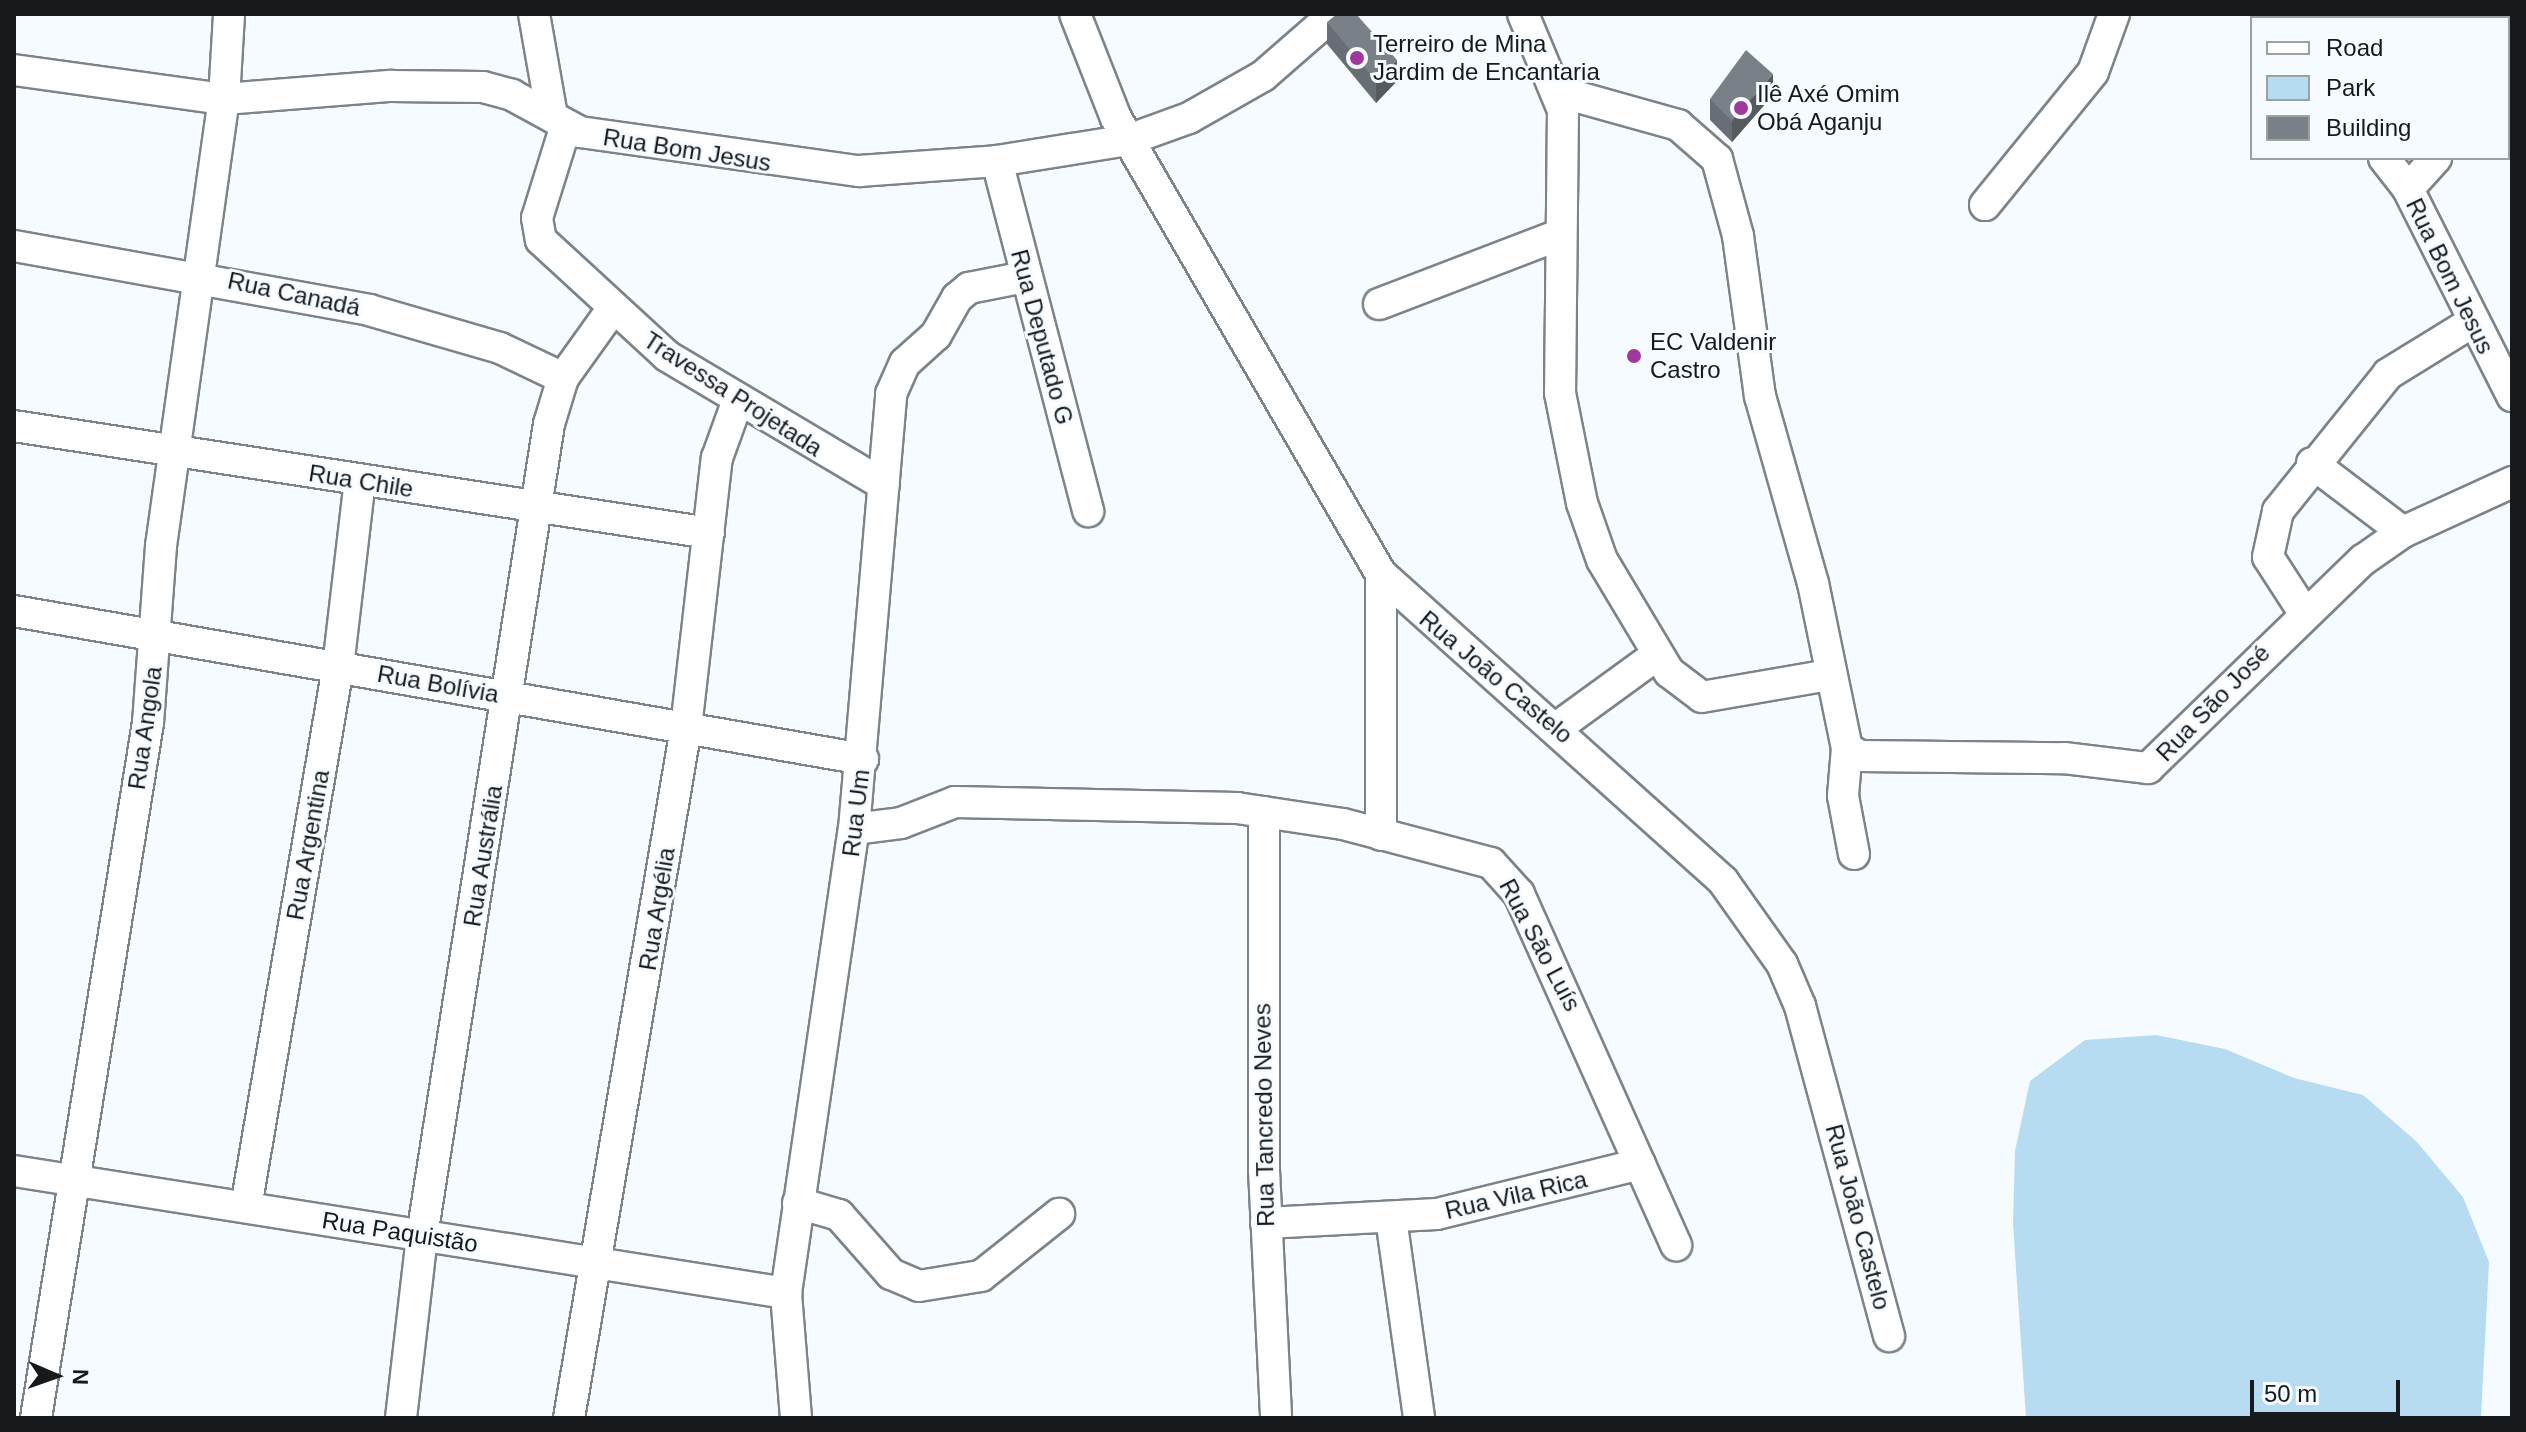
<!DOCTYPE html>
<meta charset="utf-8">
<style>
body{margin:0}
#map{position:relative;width:2526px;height:1432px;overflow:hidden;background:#f5fbff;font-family:Helvetica,sans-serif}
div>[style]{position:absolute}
.green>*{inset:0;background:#b7dcf2}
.roads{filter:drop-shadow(2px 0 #7b848a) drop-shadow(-2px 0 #7b848a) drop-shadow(0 2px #7b848a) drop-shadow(0 -2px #7b848a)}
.minor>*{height:30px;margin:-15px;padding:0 15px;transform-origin:15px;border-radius:15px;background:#fff}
.wall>*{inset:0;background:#686e75}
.shaded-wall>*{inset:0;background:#555a5f}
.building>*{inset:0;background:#798088}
.dots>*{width:22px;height:22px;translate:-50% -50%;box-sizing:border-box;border:4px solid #f5fbff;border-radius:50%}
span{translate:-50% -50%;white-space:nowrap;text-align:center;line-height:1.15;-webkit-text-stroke:6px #f5fbff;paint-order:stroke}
.poi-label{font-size:24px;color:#161a1c}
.left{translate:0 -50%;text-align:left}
.street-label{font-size:24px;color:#161a1c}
.frame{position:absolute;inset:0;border:16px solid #161a1c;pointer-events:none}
.legend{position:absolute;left:2250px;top:16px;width:260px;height:144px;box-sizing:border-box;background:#f5fbff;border:2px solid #9ca1a4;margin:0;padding:10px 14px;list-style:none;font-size:24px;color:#161a1c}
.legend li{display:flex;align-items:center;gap:16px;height:40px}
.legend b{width:40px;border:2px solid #9ca1a4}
.north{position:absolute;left:16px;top:1336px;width:80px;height:80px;-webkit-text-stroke:6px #f5fbff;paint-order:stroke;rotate:92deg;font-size:22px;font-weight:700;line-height:32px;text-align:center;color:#161a1c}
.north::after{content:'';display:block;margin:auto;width:28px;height:36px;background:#161a1c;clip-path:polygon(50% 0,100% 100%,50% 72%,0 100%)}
.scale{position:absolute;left:2250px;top:1380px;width:150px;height:36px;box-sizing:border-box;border:4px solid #161a1c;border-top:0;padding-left:10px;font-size:24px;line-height:28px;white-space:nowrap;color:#161a1c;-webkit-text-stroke:6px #f5fbff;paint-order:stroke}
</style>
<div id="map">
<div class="green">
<div style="clip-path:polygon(2156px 1035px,2225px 1049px,2294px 1078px,2363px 1095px,2416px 1141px,2463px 1197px,2489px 1262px,2481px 1418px,2026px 1418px,2013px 1224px,2015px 1151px,2030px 1081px,2085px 1040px)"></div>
</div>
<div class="roads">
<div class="minor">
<div style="left:534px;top:14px;width:104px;rotate:80deg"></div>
<div style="left:1075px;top:14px;width:112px;rotate:68.5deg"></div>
<div style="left:1116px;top:118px;width:527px;rotate:59.84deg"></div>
<div style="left:1381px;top:574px;width:460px;rotate:41.9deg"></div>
<div style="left:1723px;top:881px;width:102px;rotate:54.6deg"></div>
<div style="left:1782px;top:964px;width:46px;rotate:66.8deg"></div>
<div style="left:1800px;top:1006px;width:342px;rotate:74.9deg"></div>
<div style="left:1523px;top:14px;width:104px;rotate:67.4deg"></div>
<div style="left:1563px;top:110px;width:283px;rotate:90.6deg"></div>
<div style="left:1560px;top:393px;width:112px;rotate:78.7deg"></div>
<div style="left:1582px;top:503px;width:60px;rotate:70.7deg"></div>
<div style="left:1602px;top:560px;width:131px;rotate:59.1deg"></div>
<div style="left:1669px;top:672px;width:41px;rotate:37.1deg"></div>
<div style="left:1702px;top:697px;width:130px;rotate:-9.8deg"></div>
<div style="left:2297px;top:14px;width:4px;rotate:63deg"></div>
<div style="left:14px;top:70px;width:212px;rotate:7.9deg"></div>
<div style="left:224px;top:99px;width:168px;rotate:-4.5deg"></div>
<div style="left:391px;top:86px;width:92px;rotate:0.6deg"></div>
<div style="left:483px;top:87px;width:30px;rotate:15deg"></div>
<div style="left:512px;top:95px;width:77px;rotate:28.6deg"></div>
<div style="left:580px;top:132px;width:282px;rotate:8deg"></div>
<div style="left:859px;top:171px;width:138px;rotate:-4.1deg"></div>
<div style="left:997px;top:161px;width:133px;rotate:-9.1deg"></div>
<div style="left:1128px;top:140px;width:65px;rotate:-19.8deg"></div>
<div style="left:1189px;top:118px;width:85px;rotate:-29.6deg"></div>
<div style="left:1263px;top:76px;width:94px;rotate:-41.1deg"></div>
<div style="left:2508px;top:76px;width:7px;rotate:-56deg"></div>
<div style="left:1560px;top:92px;width:123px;rotate:15.6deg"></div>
<div style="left:1678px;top:125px;width:52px;rotate:41.1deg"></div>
<div style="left:1717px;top:159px;width:80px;rotate:74.7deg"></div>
<div style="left:1738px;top:236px;width:162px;rotate:82.2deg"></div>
<div style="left:1760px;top:396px;width:194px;rotate:74.2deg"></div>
<div style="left:1813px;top:583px;width:168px;rotate:78.4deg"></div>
<div style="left:1847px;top:748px;width:15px;rotate:32deg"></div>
<div style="left:1860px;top:756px;width:204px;rotate:0.6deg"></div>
<div style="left:2064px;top:758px;width:85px;rotate:6.8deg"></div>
<div style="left:2148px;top:768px;width:299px;rotate:-44.1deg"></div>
<div style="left:2363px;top:560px;width:49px;rotate:-35deg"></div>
<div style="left:2403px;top:532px;width:120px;rotate:-24.6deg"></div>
<div style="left:566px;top:125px;width:97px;rotate:107.3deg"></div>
<div style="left:537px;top:218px;width:22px;rotate:80deg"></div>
<div style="left:541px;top:240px;width:171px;rotate:42.6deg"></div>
<div style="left:667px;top:356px;width:252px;rotate:30.7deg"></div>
<div style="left:2384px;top:158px;width:39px;rotate:52deg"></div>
<div style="left:2408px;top:189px;width:232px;rotate:63.3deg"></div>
<div style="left:997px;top:161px;width:362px;rotate:75.4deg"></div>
<div style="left:2408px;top:189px;width:42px;rotate:-47.9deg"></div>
<div style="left:1985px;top:205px;width:171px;rotate:-50.9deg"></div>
<div style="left:2093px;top:72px;width:62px;rotate:-70.1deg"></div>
<div style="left:14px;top:246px;width:361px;rotate:10.2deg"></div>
<div style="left:369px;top:310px;width:136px;rotate:16.2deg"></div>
<div style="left:500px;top:348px;width:70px;rotate:25.5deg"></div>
<div style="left:1379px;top:304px;width:193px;rotate:-21deg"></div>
<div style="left:14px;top:426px;width:703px;rotate:8.75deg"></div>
<div style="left:2312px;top:463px;width:114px;rotate:37.2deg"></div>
<div style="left:1381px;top:574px;width:261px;rotate:90deg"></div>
<div style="left:14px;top:611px;width:862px;rotate:9.89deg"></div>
<div style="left:2303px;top:611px;width:64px;rotate:-122.9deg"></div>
<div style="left:2268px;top:557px;width:47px;rotate:-77.7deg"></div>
<div style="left:2278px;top:511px;width:176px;rotate:-51.2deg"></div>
<div style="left:2388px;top:374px;width:97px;rotate:-31.6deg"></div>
<div style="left:1555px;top:729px;width:126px;rotate:-36deg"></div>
<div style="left:1847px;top:748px;width:48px;rotate:94.8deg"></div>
<div style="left:1843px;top:796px;width:59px;rotate:79.3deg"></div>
<div style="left:1264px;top:812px;width:358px;rotate:90deg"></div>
<div style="left:1264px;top:1170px;width:248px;rotate:87.2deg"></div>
<div style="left:854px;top:829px;width:47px;rotate:-7.3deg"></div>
<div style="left:901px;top:823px;width:58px;rotate:-21.3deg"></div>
<div style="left:955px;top:802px;width:282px;rotate:1.2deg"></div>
<div style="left:1237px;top:808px;width:107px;rotate:8.6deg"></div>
<div style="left:1343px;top:824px;width:153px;rotate:14.8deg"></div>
<div style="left:1491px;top:863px;width:42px;rotate:47.9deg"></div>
<div style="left:1519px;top:894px;width:385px;rotate:65.9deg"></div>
<div style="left:14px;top:1171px;width:782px;rotate:8.98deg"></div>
<div style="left:798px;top:1203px;width:43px;rotate:16.3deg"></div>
<div style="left:839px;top:1215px;width:79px;rotate:48.6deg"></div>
<div style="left:891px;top:1274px;width:30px;rotate:23deg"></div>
<div style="left:919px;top:1286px;width:63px;rotate:-9.2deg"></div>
<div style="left:981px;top:1276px;width:100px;rotate:-38.5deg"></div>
<div style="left:246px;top:1207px;width:548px;rotate:-80.33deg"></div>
<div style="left:338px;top:667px;width:187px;rotate:-83.3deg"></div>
<div style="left:1391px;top:1218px;width:202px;rotate:82deg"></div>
<div style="left:1266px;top:1223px;width:171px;rotate:-3deg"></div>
<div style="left:1437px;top:1214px;width:209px;rotate:-13.8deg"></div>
<div style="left:36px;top:1418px;width:704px;rotate:-80.85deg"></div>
<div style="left:148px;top:723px;width:177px;rotate:-85.8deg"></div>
<div style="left:161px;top:546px;width:451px;rotate:-82deg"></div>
<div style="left:224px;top:99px;width:85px;rotate:-86.6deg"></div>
<div style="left:401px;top:1418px;width:183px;rotate:-83.4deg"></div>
<div style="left:422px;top:1236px;width:822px;rotate:-81.11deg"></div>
<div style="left:549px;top:424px;width:48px;rotate:-73.1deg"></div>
<div style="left:563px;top:378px;width:82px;rotate:-54.4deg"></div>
<div style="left:569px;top:1418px;width:700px;rotate:-80.38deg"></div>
<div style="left:686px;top:728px;width:272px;rotate:-83.5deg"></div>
<div style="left:717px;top:458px;width:62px;rotate:-70.1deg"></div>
<div style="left:796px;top:1418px;width:125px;rotate:-94.6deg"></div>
<div style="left:786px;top:1293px;width:469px;rotate:-81.7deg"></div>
<div style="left:854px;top:829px;width:437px;rotate:-85.1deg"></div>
<div style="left:891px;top:394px;width:34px;rotate:-66deg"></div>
<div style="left:905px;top:363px;width:42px;rotate:-42.1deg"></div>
<div style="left:936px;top:335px;width:43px;rotate:-60.4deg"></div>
<div style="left:957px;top:298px;width:16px;rotate:-40deg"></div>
<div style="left:969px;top:288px;width:57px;rotate:-11.1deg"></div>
</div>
</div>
<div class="wall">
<div style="clip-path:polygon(1327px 22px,1397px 81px,1376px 103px,1327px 44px)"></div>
<div style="clip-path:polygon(1773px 95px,1732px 142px,1710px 120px,1710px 99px)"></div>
</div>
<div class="shaded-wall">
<div style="clip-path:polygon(1397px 60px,1397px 81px,1376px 103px,1376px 81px)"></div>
<div style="clip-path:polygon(1773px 74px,1773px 95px,1732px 142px,1732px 121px)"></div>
</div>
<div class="building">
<div style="clip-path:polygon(1337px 14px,1356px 14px,1397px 60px,1376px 81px,1327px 22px)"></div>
<div style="clip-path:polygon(1746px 50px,1773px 74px,1732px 121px,1710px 99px)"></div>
</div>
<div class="dots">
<div style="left:1357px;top:58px;background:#9f399d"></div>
<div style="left:1741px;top:108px;background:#9f399d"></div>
<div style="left:1634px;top:356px;background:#9f399d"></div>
</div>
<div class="poi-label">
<span class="left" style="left:1373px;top:58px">Terreiro de Mina<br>Jardim de Encantaria</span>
<span class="left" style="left:1757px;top:108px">Ilê Axé Omim<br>Obá Aganju</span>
<span class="left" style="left:1650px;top:356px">EC Valdenir<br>Castro</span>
</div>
<div class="street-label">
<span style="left:687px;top:150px;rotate:9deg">Rua Bom Jesus</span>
<span style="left:2450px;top:276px;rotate:64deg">Rua Bom Jesus</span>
<span style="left:294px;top:294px;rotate:12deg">Rua Canadá</span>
<span style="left:1042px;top:337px;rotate:75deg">Rua Deputado G</span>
<span style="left:733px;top:394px;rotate:33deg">Travessa Projetada</span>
<span style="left:361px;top:481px;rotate:9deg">Rua Chile</span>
<span style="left:1496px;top:677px;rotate:40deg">Rua João Castelo</span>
<span style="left:438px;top:684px;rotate:10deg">Rua Bolívia</span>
<span style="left:2213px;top:703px;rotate:-46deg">Rua São José</span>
<span style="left:145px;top:728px;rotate:-82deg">Rua Angola</span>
<span style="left:856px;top:813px;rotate:-83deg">Rua Um</span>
<span style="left:308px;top:845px;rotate:-80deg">Rua Argentina</span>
<span style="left:483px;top:856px;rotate:-81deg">Rua Austrália</span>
<span style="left:657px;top:909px;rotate:-81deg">Rua Argélia</span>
<span style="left:1540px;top:945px;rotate:62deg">Rua São Luís</span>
<span style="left:1264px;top:1115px;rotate:-91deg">Rua Tancredo Neves</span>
<span style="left:1516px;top:1195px;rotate:-13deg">Rua Vila Rica</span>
<span style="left:1858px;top:1217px;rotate:75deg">Rua João Castelo</span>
<span style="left:400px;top:1232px;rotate:9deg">Rua Paquistão</span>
</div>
<div class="frame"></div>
<ul class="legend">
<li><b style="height:10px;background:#fff"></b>Road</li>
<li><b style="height:22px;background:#b7dcf2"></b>Park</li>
<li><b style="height:22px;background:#798088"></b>Building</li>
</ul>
<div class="north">N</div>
<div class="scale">50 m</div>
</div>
